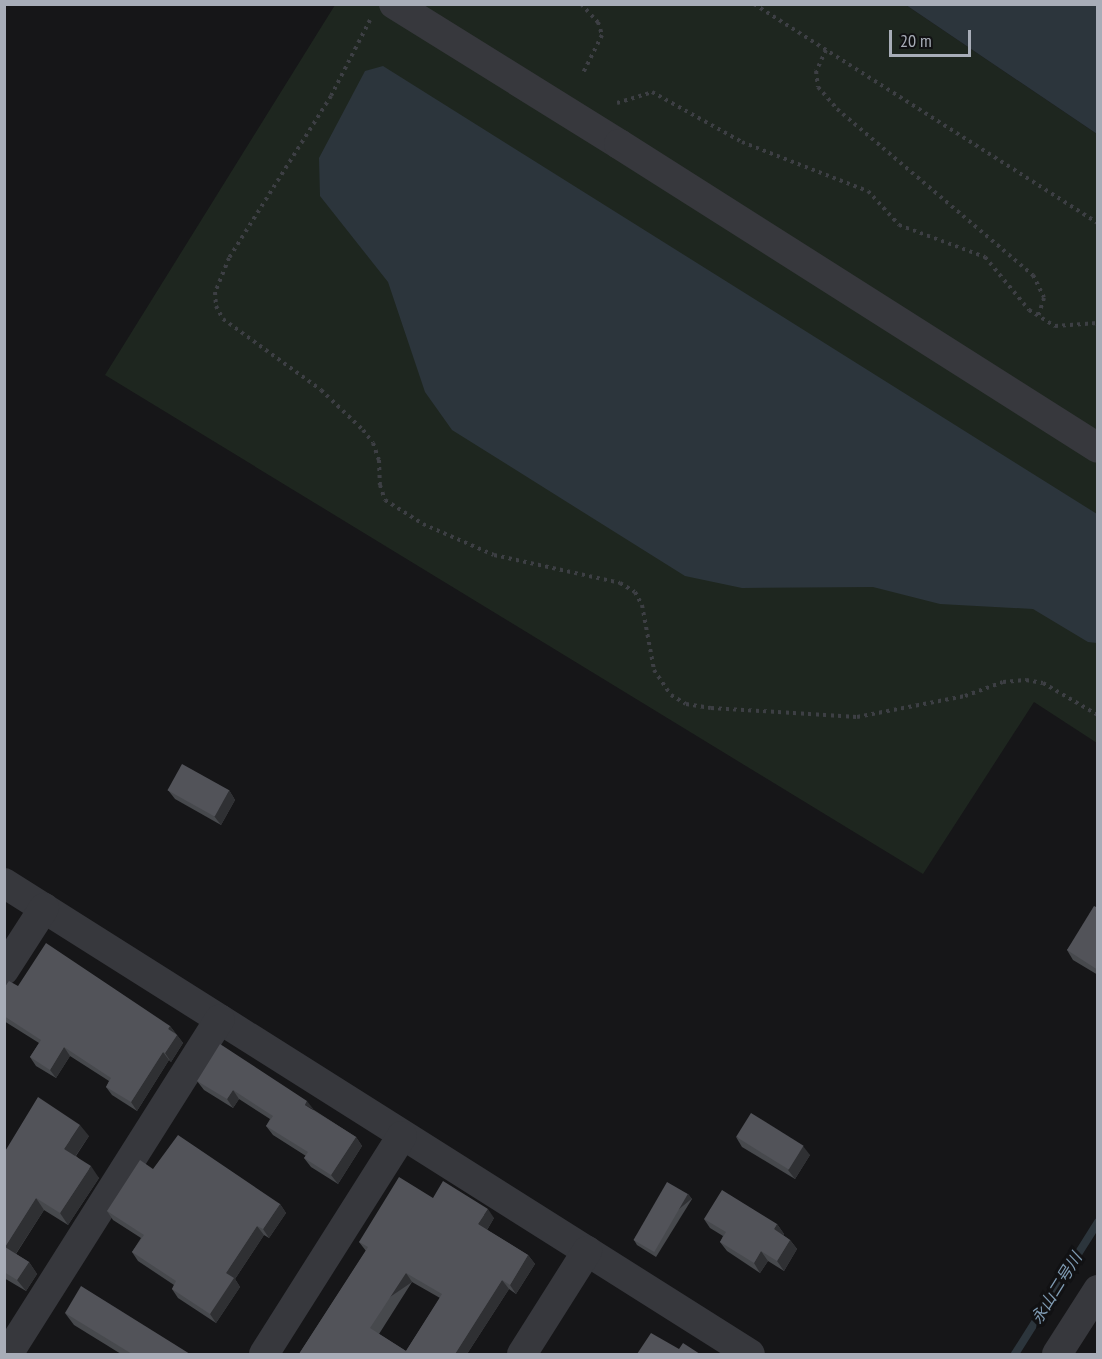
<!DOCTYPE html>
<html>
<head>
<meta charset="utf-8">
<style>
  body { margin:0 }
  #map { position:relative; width:1102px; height:1359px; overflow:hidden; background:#161618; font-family:"PT Sans Narrow","Noto Sans JP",sans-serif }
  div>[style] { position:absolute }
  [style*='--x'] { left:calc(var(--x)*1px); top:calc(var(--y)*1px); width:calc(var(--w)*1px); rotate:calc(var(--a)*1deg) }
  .green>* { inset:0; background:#1e261f }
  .water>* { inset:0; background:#2c353c }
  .stream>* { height:8px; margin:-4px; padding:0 4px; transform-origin:4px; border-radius:4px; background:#2c353c }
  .path>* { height:4px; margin-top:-2px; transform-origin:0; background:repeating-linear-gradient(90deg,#3d3f44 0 3px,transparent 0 7.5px) }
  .minor>* { height:30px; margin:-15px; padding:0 15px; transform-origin:15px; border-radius:15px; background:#37383d }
  .wall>* { inset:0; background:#47494d }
  .shaded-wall>* { inset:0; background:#2f3033; transform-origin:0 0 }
  .building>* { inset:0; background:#525359; transform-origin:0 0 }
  span { translate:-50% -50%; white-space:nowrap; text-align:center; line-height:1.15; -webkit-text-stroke:6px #111113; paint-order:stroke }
  .water-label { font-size:16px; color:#7f9bb3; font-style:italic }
  .frame { position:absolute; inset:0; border:6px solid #a8adb8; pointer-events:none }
  .scale { position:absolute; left:889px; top:30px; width:82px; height:27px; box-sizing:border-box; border:3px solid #a8adb8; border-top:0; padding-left:8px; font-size:18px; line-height:21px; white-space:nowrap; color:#a8adb8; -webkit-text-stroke:4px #111113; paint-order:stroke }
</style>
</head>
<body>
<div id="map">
  <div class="green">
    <div style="clip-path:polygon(335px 5px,906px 5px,1097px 134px,1097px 743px,1034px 702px,923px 874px,105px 375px)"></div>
  </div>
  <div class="water">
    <div style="clip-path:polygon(906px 5px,1097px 5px,1097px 134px)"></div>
    <div style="clip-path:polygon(383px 66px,1097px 514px,1097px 643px,1088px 642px,1033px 609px,940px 604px,873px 587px,742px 588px,685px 576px,452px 430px,425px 392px,388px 282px,320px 196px,319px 158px,365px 71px)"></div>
  </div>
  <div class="stream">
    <div style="--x:1015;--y:1354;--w:156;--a:-57.8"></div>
  </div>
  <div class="path">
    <div style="--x:581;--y:4;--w:25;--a:47"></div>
    <div style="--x:598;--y:22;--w:14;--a:73"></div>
    <div style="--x:602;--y:35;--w:42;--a:116.6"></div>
    <div style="--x:754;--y:4;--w:408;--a:32.5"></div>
    <div style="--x:370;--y:20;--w:85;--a:117.2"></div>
    <div style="--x:331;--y:96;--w:191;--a:122.2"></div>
    <div style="--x:229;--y:258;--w:37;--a:112"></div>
    <div style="--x:215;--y:292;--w:14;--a:86"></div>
    <div style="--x:216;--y:306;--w:15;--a:62"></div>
    <div style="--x:223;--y:319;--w:121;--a:35.9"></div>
    <div style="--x:321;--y:390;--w:58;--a:43.6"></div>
    <div style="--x:363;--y:430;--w:16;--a:52"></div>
    <div style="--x:373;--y:443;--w:18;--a:71"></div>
    <div style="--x:379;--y:460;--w:25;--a:88"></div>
    <div style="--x:380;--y:485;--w:16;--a:72"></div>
    <div style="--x:385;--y:500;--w:45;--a:32.3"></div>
    <div style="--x:423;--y:524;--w:77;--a:23.6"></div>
    <div style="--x:494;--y:555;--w:129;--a:12.5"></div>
    <div style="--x:620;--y:583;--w:17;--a:31"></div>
    <div style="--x:635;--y:592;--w:15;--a:62"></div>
    <div style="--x:642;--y:605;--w:66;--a:79.5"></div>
    <div style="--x:654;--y:670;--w:30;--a:56"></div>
    <div style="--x:671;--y:695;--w:17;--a:31"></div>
    <div style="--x:686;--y:704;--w:25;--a:9"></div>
    <div style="--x:711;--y:708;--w:146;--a:3.5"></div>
    <div style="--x:857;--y:717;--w:110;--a:-11"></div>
    <div style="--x:965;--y:696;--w:40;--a:-20.2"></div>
    <div style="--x:1003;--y:682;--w:23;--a:-5"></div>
    <div style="--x:1026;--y:680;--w:17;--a:10"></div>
    <div style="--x:1043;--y:683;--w:64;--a:30.2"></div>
    <div style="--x:826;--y:50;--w:23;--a:115"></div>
    <div style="--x:816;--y:71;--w:16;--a:83"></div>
    <div style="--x:818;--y:87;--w:29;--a:49"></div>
    <div style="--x:837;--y:109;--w:257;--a:40.3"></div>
    <div style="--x:1033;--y:275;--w:25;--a:64"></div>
    <div style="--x:1044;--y:298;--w:19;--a:108"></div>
    <div style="--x:617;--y:103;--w:37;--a:-17"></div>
    <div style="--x:652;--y:92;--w:103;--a:29.1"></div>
    <div style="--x:742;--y:142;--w:135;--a:21.3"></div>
    <div style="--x:868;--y:191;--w:46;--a:47.6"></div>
    <div style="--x:899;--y:225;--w:92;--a:20.4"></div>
    <div style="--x:985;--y:257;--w:69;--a:50.3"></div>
    <div style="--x:1029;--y:310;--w:31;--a:32"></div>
    <div style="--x:1055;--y:326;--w:43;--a:-4"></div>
  </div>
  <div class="minor">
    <div style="--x:394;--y:4;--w:265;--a:31.9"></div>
    <div style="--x:619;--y:144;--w:567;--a:32.4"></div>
    <div style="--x:4;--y:883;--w:882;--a:32.27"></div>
    <div style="--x:4;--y:970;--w:74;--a:-57.2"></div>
    <div style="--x:8;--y:1354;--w:396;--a:-57.7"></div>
    <div style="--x:264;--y:1354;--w:258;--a:-57.7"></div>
    <div style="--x:522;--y:1354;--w:122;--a:-57.7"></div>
    <div style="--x:1057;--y:1354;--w:76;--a:-57.4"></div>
  </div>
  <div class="wall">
    <div style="clip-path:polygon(168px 790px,229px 790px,235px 800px,221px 825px,175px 799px)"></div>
    <div style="clip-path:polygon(1098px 908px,1098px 975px,1073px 960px,1067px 950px)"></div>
    <div style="clip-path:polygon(18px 986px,170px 1026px,183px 1043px,171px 1062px,169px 1060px,137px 1111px,112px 1095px,106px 1087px,109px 1081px,70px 1056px,56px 1078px,36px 1066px,30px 1057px,39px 1043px,4px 1021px,4px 988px)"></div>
    <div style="clip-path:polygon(197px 1081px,314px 1110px,356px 1137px,362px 1146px,338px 1184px,311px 1167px,304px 1158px,306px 1156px,273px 1135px,266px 1126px,270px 1119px,239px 1099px,233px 1108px,204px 1090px)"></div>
    <div style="clip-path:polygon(89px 1136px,76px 1156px,99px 1178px,68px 1225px,44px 1210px,16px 1254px,29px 1262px,37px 1274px,26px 1291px,4px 1278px,4px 1153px)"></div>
    <div style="clip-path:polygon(736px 1137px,810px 1155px,795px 1179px,742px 1147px)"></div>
    <div style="clip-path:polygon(153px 1169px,280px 1204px,286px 1213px,269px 1238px,264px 1235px,235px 1279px,240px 1287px,216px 1323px,178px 1298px,172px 1289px,174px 1285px,138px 1261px,132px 1252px,141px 1238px,113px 1220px,107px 1211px)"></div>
    <div style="clip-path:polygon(688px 1194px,692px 1199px,656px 1257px,637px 1245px,634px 1240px)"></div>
    <div style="clip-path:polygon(evenodd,433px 1198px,494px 1218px,487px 1230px,528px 1255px,535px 1264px,516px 1294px,509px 1289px,467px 1354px,299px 1354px,366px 1251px,359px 1242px,433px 1198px,412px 1282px,440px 1298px,406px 1351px,379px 1334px,412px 1282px)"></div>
    <div style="clip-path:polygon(704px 1219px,777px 1224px,784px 1234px,783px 1235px,790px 1240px,797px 1249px,784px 1271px,768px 1261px,760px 1273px,727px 1251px,720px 1242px,723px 1236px,710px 1228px)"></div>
    <div style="clip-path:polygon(65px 1313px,190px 1354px,121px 1354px,74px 1325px)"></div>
  </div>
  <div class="shaded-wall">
    <div style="clip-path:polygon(229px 790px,235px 800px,221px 825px,214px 816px)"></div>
    <div style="clip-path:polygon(170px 1026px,176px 1034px,168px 1029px)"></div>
    <div style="clip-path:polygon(177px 1035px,183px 1043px,171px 1062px,165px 1053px)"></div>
    <div style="clip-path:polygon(64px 1047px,70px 1056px,56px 1078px,50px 1070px)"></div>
    <div style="clip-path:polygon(163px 1052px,169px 1060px,137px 1111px,131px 1102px)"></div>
    <div style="clip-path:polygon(233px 1090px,239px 1099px,233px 1108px,227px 1099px)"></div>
    <div style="clip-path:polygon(307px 1101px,314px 1110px,305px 1105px)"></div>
    <div style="clip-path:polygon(80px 1125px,89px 1136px,72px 1161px,64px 1149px)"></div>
    <div style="clip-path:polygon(356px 1137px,362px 1146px,338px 1184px,331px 1175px)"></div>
    <div style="clip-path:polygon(803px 1146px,810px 1155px,795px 1179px,788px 1170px)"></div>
    <div style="clip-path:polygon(91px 1166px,99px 1178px,68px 1225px,60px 1213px)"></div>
    <div style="left:688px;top:1194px;width:6px;height:68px;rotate:51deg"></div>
    <div style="clip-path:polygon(36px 1198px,44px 1210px,13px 1258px,5px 1247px)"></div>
    <div style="clip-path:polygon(280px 1204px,286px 1213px,269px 1238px,263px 1229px)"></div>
    <div style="clip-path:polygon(488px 1209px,494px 1218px,485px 1233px,478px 1224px)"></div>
    <div style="clip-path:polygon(777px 1224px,784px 1234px,781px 1239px,774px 1229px)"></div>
    <div style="clip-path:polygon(257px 1226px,264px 1235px,235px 1279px,240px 1287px,216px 1323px,210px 1314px,226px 1273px)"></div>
    <div style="clip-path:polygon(790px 1240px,797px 1249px,784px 1271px,777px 1261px)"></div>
    <div style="clip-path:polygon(761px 1251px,768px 1261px,760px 1273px,754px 1263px)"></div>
    <div style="clip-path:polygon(528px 1255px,535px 1264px,516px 1294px,510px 1285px)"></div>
    <div style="clip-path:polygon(29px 1262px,37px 1274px,26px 1291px,17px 1280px)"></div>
    <div style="left:406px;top:1273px;width:11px;height:66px;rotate:56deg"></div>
    <div style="clip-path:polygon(502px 1280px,509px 1289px,467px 1354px,455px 1354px)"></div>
  </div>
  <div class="building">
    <div style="left:182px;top:764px;width:54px;height:30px;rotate:29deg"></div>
    <div style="clip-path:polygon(1094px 906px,1098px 908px,1098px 970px,1067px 950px)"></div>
    <div style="clip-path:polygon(46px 943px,170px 1026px,168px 1029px,177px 1035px,165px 1053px,163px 1052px,131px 1102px,106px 1087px,111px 1078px,64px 1047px,50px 1070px,30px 1057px,41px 1040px,4px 1016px,4px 988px,9px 981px,18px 986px)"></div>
    <div style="clip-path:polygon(220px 1044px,307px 1101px,305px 1105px,356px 1137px,331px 1175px,304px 1158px,308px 1152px,266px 1126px,273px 1116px,233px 1090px,227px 1099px,197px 1081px)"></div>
    <div style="clip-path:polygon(38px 1097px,80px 1125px,64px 1149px,91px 1166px,60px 1213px,36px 1198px,5px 1247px,29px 1262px,17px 1280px,4px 1272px,4px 1153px)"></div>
    <div style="left:751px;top:1113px;width:62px;height:28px;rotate:32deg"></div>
    <div style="clip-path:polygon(178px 1135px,280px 1204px,263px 1229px,257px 1226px,226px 1273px,234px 1278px,210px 1314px,172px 1289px,176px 1281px,132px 1252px,144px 1235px,107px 1211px,140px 1160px,153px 1169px)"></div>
    <div style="clip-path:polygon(evenodd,399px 1177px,433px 1198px,443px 1181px,488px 1209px,478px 1224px,528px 1255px,510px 1285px,502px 1280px,455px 1354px,299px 1354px,368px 1247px,359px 1242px,399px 1177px,406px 1273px,442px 1294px,406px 1351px,370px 1328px,406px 1273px)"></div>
    <div style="left:667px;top:1182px;width:24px;height:67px;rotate:30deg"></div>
    <div style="clip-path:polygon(722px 1190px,777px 1224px,774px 1229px,790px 1240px,777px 1261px,761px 1251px,754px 1263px,720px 1242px,726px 1232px,704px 1219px)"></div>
    <div style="clip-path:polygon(81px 1286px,190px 1354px,132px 1354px,65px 1313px)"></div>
    <div style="clip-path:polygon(651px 1333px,679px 1349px,683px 1343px,700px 1354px,637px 1354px)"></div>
  </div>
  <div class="water-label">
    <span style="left:1056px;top:1288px;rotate:-58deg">永山二号川</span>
  </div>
  <div class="frame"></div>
  <div class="scale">20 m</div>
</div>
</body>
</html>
